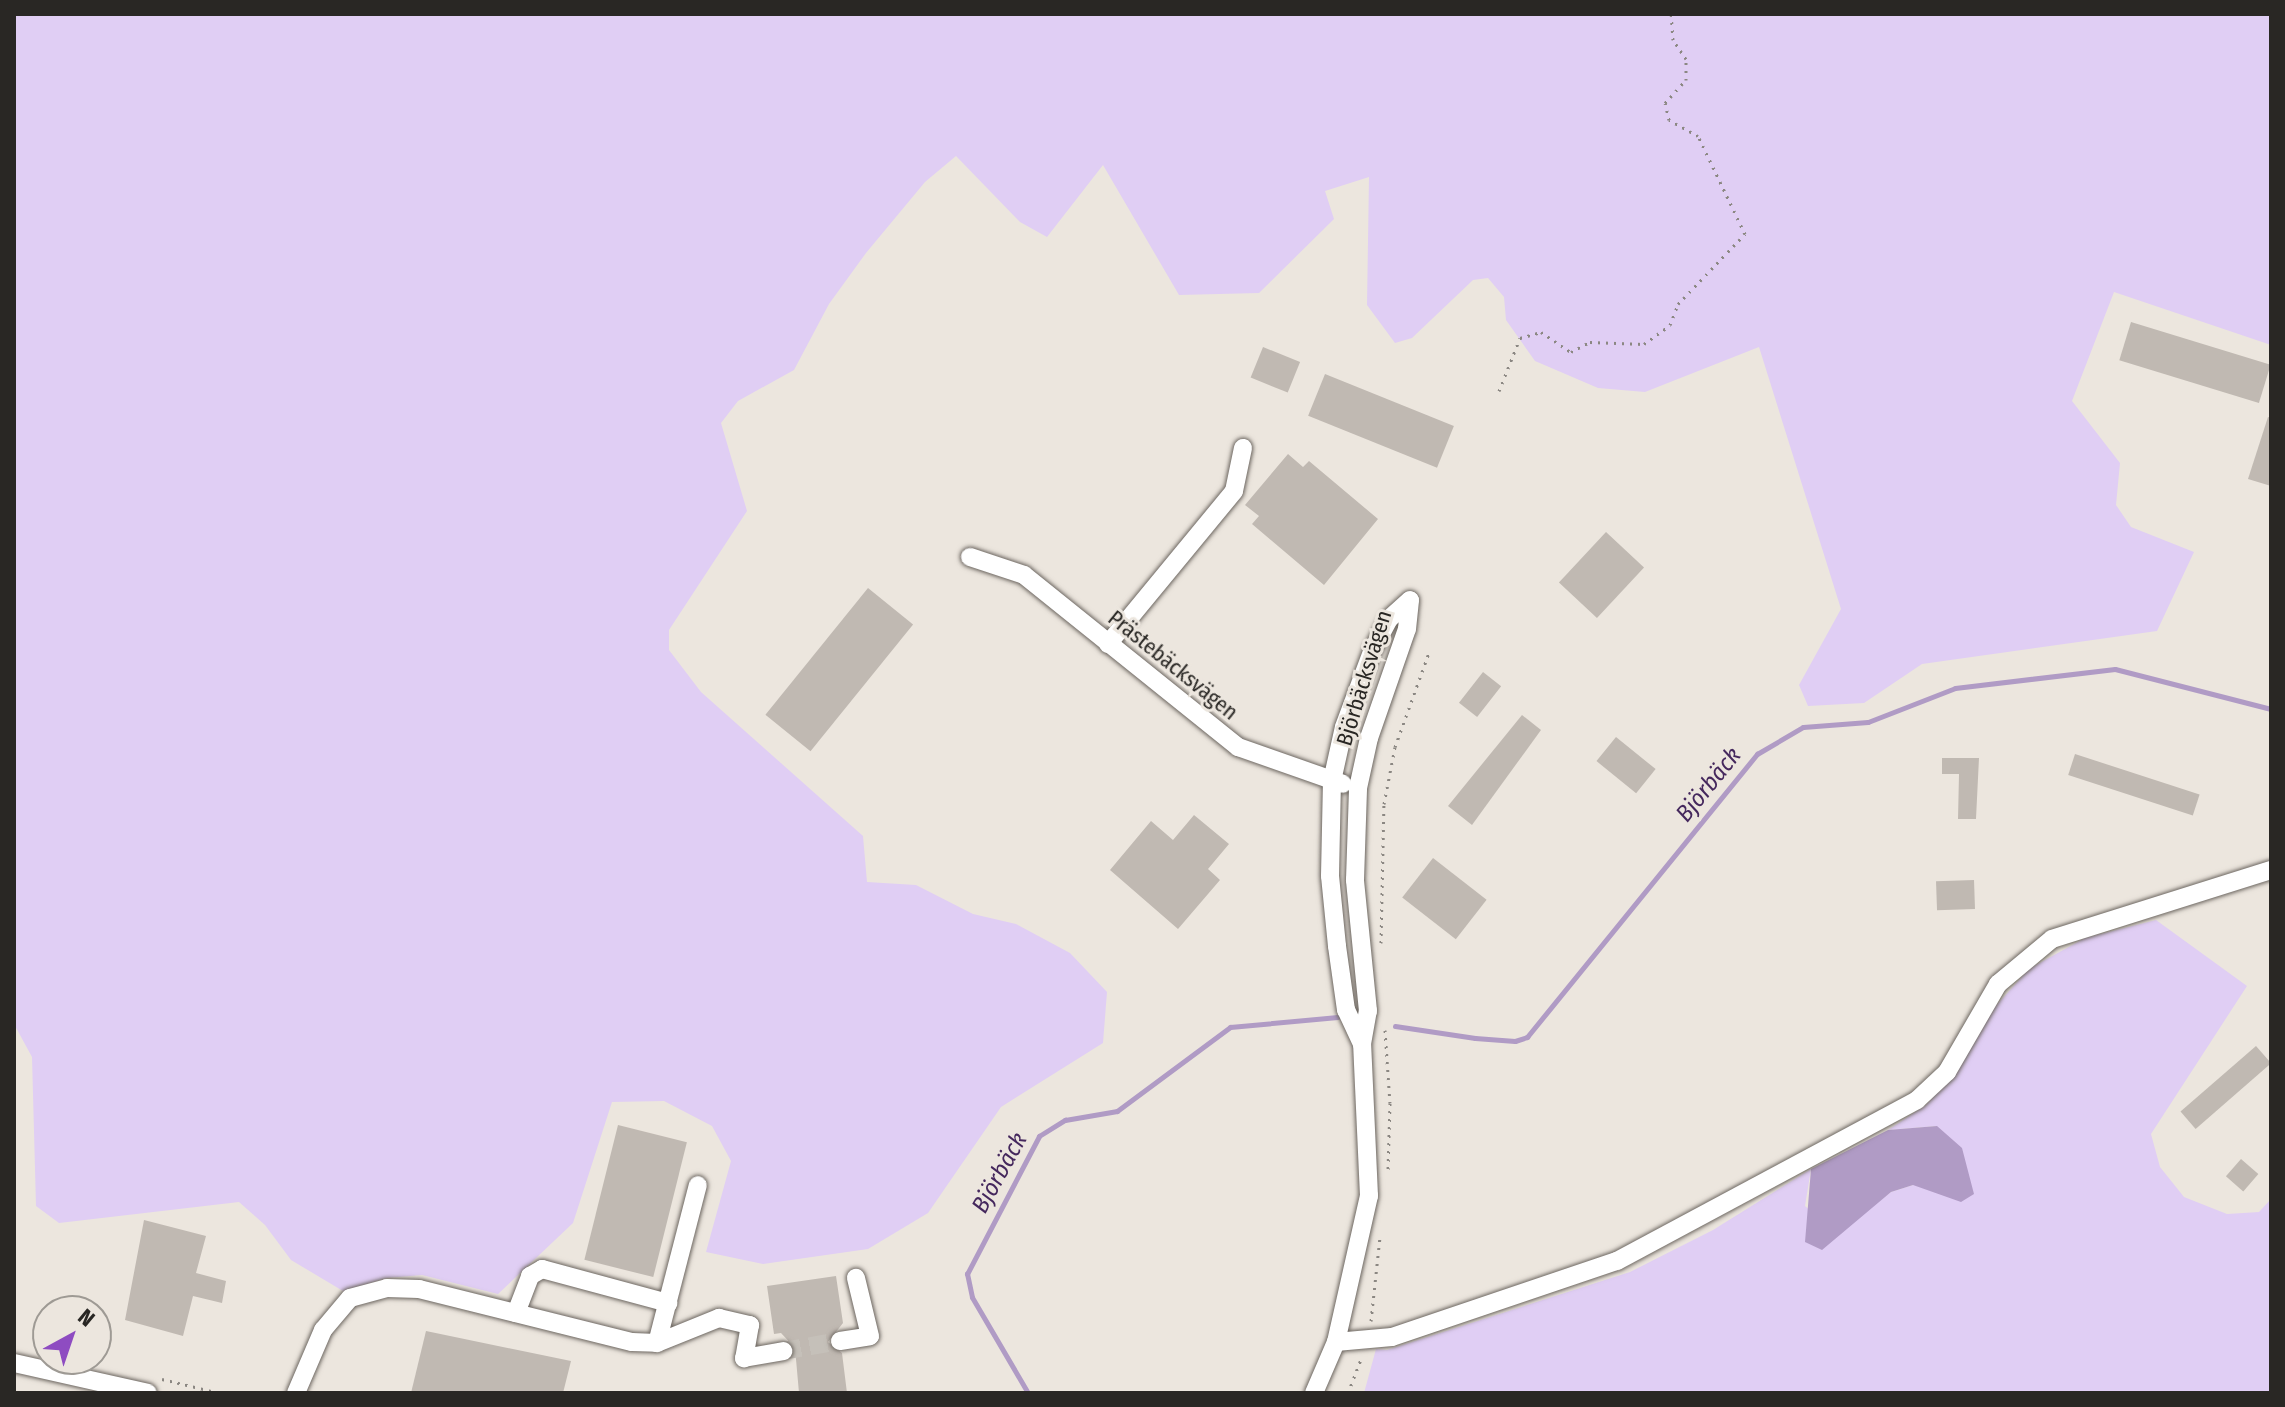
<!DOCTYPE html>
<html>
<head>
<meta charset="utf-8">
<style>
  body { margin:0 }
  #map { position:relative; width:2285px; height:1407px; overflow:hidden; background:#ece6de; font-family:"Fira Sans Condensed",sans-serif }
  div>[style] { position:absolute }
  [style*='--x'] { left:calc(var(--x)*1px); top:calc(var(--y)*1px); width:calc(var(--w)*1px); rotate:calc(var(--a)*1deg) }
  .green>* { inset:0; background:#e0cef4 }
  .water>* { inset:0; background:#b09bc5 }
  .stream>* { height:5px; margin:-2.5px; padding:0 2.5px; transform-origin:2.5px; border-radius:2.5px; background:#b09bc5 }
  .building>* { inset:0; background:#c0b9b2; transform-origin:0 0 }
  .minor-tunnel>* { height:18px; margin-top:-9px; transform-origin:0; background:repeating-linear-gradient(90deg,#c5c0b9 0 18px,transparent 0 27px) }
  .path>* { height:3px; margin-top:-1.5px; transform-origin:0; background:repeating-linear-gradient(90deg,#8b8782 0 2px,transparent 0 8px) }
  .roads { filter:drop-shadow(0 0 2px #6c6660) drop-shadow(0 0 2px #6c6660) }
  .minor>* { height:18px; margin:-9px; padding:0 9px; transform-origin:9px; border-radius:9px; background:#fff }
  span { translate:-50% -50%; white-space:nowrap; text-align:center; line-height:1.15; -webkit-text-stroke:6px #ece6de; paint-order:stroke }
  .street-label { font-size:22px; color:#292724 }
  .water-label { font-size:24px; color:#45285d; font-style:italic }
  .frame { position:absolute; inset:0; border:16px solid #292724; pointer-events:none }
  .north { position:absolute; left:32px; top:1295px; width:80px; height:80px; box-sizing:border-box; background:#ece6de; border:2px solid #9e9a94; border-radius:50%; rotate:40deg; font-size:22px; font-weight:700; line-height:32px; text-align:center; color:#292724 }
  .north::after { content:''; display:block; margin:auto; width:28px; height:36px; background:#8e4cc1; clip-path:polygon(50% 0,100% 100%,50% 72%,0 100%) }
</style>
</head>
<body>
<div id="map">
  <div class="green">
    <div style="clip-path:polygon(14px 14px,2271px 14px,2271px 345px,2114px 292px,2072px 401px,2120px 463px,2116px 505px,2131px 527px,2194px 552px,2157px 631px,1922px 664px,1864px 703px,1808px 706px,1799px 685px,1841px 609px,1759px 347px,1645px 392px,1598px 388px,1535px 361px,1506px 320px,1504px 297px,1488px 278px,1473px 280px,1412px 338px,1395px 343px,1367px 305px,1369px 177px,1325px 191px,1334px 219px,1259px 293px,1179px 295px,1103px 165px,1047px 237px,1020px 222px,956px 156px,925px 182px,866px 253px,829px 304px,794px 370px,738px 401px,721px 423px,747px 511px,669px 630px,669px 650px,701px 692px,863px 836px,867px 882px,916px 885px,973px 914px,1016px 924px,1070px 953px,1107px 992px,1103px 1043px,1001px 1107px,928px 1213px,868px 1249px,763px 1264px,706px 1252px,731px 1161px,712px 1126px,664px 1101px,612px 1102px,573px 1223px,498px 1294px,422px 1275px,387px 1278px,343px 1291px,291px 1260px,265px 1225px,239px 1202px,59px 1223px,36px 1206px,32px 1057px,14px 1024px)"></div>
    <div style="clip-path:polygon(2156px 920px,2247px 986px,2151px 1134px,2160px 1167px,2184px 1197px,2227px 1214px,2259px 1212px,2271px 1199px,2271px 1393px,1364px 1393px,1376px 1349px,1387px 1350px,1630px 1272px,1713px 1230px,1811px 1169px,1805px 1206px,1838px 1234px,1891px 1192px,1913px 1185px,1937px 1126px,1888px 1130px,1926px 1105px,1952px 1077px,1993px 1009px,2029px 969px,2085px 938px)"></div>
  </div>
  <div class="water">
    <div style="clip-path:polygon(1937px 1126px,1962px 1148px,1974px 1194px,1961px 1202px,1913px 1185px,1891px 1192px,1822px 1250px,1805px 1242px,1811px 1169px,1888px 1130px)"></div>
  </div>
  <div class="stream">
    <div style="--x:1395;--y:1026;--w:81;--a:8.5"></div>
    <div style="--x:1475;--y:1038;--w:40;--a:4.3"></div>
    <div style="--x:1515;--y:1041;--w:13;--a:-18"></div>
    <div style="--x:1527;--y:1037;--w:365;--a:-50.9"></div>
    <div style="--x:1757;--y:754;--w:53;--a:-30.4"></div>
    <div style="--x:1803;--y:727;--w:65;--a:-4.4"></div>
    <div style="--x:1868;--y:722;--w:93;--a:-21.3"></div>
    <div style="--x:1955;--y:688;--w:161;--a:-6.8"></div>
    <div style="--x:2115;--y:669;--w:161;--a:14.4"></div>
    <div style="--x:1028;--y:1393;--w:111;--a:-120.3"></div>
    <div style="--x:972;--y:1297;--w:24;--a:-102"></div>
    <div style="--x:967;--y:1274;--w:156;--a:-62.4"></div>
    <div style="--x:1039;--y:1136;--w:31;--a:-32"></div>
    <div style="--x:1065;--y:1120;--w:53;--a:-9.8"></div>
    <div style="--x:1117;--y:1111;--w:141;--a:-36.6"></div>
    <div style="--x:1230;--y:1027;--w:108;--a:-5.3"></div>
  </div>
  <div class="building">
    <div style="left:2131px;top:322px;width:146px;height:40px;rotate:17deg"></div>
    <div style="left:1263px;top:347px;width:40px;height:33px;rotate:22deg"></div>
    <div style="left:1325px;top:374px;width:139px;height:45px;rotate:22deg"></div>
    <div style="clip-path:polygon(2268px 417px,2271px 418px,2271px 486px,2248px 479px)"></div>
    <div style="clip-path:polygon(1288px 454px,1303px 467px,1309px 461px,1378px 519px,1324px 585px,1252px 524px,1259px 516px,1245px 505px)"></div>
    <div style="left:1606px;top:532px;width:52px;height:69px;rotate:43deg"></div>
    <div style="left:868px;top:588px;width:58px;height:163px;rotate:39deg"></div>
    <div style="left:1483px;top:672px;width:23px;height:39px;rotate:38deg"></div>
    <div style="clip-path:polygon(1522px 715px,1541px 730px,1472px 825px,1448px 806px)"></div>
    <div style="left:1616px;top:737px;width:51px;height:31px;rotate:39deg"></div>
    <div style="left:2075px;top:754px;width:131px;height:22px;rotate:18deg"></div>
    <div style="clip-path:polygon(1942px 758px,1979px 758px,1976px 819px,1958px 819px,1959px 774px,1942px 774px)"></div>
    <div style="clip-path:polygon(1194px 815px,1229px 844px,1208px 869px,1220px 880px,1178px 929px,1110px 870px,1151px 821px,1173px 840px)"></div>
    <div style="left:1433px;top:858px;width:68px;height:50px;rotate:38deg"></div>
    <div style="left:1974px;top:880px;width:29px;height:38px;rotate:88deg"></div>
    <div style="left:2256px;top:1046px;width:23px;height:100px;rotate:49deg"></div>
    <div style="left:618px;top:1125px;width:71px;height:139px;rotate:14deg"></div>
    <div style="left:2241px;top:1159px;width:23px;height:23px;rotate:41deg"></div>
    <div style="clip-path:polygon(144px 1220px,206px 1236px,196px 1273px,226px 1281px,222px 1303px,193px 1296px,183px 1336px,125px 1320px)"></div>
    <div style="clip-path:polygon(836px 1276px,843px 1323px,828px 1342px,842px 1353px,847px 1393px,799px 1393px,795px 1348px,781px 1333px,774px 1334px,767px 1286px)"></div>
    <div style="clip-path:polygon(426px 1331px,571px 1361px,563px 1393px,411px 1393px)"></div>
  </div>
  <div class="minor-tunnel">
    <div style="--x:783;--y:1351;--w:58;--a:-10"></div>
  </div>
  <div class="path">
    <div style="--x:1499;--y:391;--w:57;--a:-68.4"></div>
    <div style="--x:1520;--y:338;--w:22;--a:-16"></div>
    <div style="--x:1541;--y:332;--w:36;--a:34"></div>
    <div style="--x:1571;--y:352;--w:21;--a:-28"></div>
    <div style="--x:1590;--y:342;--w:54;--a:2.1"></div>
    <div style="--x:1644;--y:344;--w:32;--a:-36"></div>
    <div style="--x:1670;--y:325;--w:22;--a:-69"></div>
    <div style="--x:1678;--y:304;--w:97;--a:-46.3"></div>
    <div style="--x:1745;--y:234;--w:109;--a:-115.6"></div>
    <div style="--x:1698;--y:136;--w:33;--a:-151"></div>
    <div style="--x:1669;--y:120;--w:17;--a:-103"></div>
    <div style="--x:1665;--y:103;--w:31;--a:-48"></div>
    <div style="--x:1686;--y:80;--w:21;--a:-90"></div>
    <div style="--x:1686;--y:59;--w:23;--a:-124"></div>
    <div style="--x:1673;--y:40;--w:26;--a:-94"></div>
    <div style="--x:1381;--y:943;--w:139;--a:-88.8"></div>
    <div style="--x:1384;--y:804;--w:58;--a:-79.1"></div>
    <div style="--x:1395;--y:747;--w:103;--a:-70.2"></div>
    <div style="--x:1385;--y:1030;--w:73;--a:86.1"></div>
    <div style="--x:1390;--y:1103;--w:67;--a:91.7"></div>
    <div style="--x:1371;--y:1321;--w:84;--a:-83.9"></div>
    <div style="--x:162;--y:1379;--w:60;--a:13.6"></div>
    <div style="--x:1348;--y:1393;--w:36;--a:-69"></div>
  </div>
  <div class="roads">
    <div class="minor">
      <div style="--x:970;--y:557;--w:57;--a:18.4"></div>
      <div style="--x:1024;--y:575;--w:275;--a:38.8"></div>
      <div style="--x:1238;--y:747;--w:111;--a:19.4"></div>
      <div style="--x:1108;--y:644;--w:198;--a:-50.5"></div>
      <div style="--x:1234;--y:491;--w:44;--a:-78.2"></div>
      <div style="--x:1362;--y:1044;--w:38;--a:-115"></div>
      <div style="--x:1346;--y:1010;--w:65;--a:-98"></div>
      <div style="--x:1337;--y:946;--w:70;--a:-95.7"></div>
      <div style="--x:1330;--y:876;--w:95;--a:-88.8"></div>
      <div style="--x:1332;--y:781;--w:55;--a:-77.5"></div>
      <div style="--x:1344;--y:727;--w:83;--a:-69.6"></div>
      <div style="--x:1373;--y:649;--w:34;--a:-62"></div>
      <div style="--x:1389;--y:619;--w:28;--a:-42"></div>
      <div style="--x:516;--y:1313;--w:40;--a:-69"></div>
      <div style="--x:530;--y:1276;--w:14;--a:-30"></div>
      <div style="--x:542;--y:1269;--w:131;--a:15.1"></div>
      <div style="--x:840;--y:1341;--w:30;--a:-9"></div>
      <div style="--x:870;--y:1336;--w:60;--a:-103.6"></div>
      <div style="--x:1336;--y:1342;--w:56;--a:-5.1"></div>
      <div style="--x:1392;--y:1337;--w:237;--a:-18.7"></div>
      <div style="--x:1617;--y:1261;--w:340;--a:-28.2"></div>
      <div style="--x:1917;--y:1100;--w:41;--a:-43"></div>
      <div style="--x:1947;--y:1072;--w:102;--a:-59.9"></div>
      <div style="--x:1998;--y:984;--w:70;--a:-39.8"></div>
      <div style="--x:2052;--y:939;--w:230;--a:-17.5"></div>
      <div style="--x:657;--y:1343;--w:163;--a:-75.5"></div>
      <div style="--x:14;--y:1363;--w:137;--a:12.6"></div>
      <div style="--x:296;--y:1393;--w:69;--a:-66.8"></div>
      <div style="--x:323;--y:1330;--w:42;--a:-49.8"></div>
      <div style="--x:350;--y:1298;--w:38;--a:-15"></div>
      <div style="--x:387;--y:1288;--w:32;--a:2"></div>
      <div style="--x:419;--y:1289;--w:219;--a:14"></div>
      <div style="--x:632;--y:1342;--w:25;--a:2"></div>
      <div style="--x:657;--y:1343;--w:67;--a:-22"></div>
      <div style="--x:719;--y:1318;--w:32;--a:13"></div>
      <div style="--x:750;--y:1325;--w:34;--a:100"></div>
      <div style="--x:744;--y:1358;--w:40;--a:-10"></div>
      <div style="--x:1314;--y:1393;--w:56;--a:-66.7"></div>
      <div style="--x:1336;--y:1342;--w:150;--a:-77.3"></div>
      <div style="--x:1369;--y:1196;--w:152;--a:-92.6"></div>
      <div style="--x:1362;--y:1044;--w:34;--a:-80"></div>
      <div style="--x:1368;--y:1011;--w:132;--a:-95.7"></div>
      <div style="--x:1355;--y:880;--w:92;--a:-88.1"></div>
      <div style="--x:1358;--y:788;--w:51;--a:-77.6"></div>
      <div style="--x:1369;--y:738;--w:115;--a:-70.8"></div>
      <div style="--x:1407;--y:629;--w:29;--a:-84"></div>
    </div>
  </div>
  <div class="street-label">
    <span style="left:1173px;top:665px;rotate:39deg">Prästebäcksvägen</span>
    <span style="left:1364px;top:678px;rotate:-73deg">Björbäcksvägen</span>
  </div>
  <div class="water-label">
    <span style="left:1709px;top:785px;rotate:-51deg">Björbäck</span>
    <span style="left:1000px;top:1173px;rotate:-61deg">Björbäck</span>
  </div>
  <div class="frame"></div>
  <div class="north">N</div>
</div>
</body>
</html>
